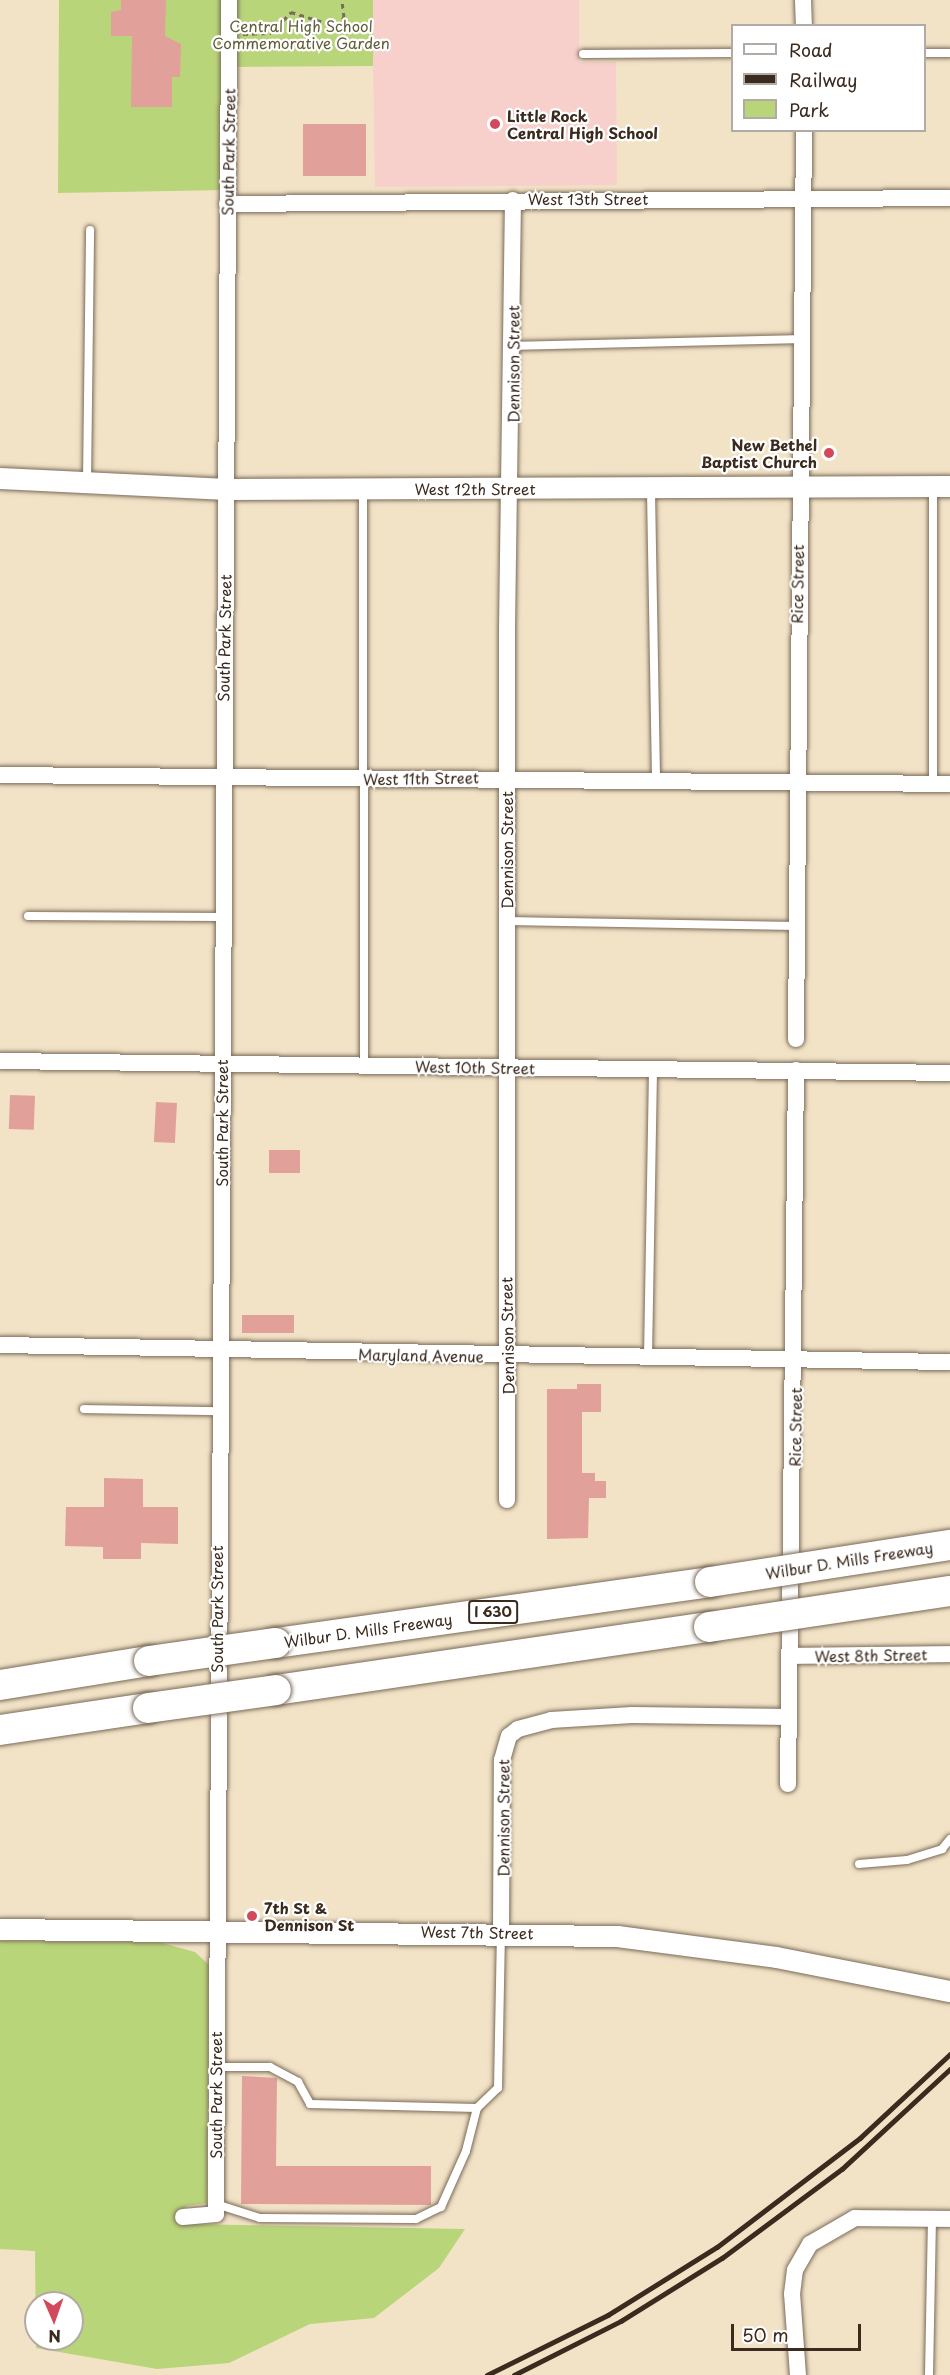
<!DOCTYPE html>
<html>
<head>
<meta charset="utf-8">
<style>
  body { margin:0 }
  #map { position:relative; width:950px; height:2375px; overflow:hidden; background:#f2e3c7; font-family:"Playpen Sans",sans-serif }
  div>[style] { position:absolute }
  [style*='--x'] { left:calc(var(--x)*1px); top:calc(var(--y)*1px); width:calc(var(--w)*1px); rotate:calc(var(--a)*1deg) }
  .built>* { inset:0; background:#f7d0cb }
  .green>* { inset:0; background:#b9d57a }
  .building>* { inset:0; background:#e2a09a; transform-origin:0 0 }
  .path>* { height:3px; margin-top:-1.5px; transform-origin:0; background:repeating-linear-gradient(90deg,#7b6b59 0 4.5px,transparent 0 9px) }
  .roads { filter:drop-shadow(0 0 2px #7b6b59) drop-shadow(0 0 2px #7b6b59) }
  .service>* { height:8px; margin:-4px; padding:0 4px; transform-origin:4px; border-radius:4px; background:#fff }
  .minor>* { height:16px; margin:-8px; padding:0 8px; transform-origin:8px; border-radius:8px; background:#fff }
  .tertiary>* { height:21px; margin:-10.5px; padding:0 10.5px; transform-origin:10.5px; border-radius:10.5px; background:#fff }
  .motorway>* { height:30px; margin:-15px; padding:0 15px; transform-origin:15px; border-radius:15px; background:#fff }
  .rail>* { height:4.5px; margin:-2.25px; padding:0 2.25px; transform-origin:2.25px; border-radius:2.25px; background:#3b2a1e }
  .bridges { filter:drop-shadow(0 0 2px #7b6b59) drop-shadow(0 0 2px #7b6b59) }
  .motorway-bridge>* { height:30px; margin:-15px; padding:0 15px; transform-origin:15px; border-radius:15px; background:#fff }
  .dots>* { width:16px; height:16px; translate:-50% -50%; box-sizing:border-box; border:3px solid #fff; border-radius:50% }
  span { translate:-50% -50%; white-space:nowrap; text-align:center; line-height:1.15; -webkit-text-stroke:4.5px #fff; paint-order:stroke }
  .shield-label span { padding:2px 4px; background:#fff; border:2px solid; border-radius:4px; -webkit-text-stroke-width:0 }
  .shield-label { font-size:14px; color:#3b2a1e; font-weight:700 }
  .park-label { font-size:15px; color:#615d3a }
  .poi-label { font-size:15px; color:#3b2a1e; font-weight:700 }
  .left { translate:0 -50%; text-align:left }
  .right { translate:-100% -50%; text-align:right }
  .street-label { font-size:15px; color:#3b2a1e }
  .legend { position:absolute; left:731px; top:24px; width:195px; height:108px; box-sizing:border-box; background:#fff; border:2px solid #b1aaa5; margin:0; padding:8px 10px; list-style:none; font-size:18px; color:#3b2a1e }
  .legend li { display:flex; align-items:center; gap:12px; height:30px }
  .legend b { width:30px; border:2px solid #b1aaa5 }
  .north { position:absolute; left:24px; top:2291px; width:60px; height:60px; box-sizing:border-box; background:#fff; border:2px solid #b1aaa5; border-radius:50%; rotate:178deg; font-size:16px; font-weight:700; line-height:24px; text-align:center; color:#3b2a1e }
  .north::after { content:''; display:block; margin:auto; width:21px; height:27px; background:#d1495b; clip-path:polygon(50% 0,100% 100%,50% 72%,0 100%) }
  .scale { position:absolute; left:731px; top:2324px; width:130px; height:27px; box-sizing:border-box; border:3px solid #3b2a1e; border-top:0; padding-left:8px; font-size:18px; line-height:21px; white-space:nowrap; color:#3b2a1e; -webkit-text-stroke:4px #fff; paint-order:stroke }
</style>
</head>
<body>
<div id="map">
  <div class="built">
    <div style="clip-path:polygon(372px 0,579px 0,579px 62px,616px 62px,617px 185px,375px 187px)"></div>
  </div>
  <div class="green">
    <div style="clip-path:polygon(59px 0,373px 0,373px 66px,229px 67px,227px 190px,58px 193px)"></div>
    <div style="clip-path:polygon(evenodd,0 1941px,158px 1942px,195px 1952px,209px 1965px,207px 2203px,186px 2206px,182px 2224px,465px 2229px,439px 2268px,374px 2318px,310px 2324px,229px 2363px,157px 2369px,36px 2348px,35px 2251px,0 2249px,0 1941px,36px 2303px,72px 2303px,72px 2339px,36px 2339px,36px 2303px)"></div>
  </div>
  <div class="building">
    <div style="clip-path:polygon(121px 0,166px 0,165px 36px,181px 44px,180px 77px,172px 77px,172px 107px,131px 107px,132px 36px,111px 36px,111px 12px,121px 10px)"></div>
    <div style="left:366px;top:124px;width:52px;height:63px;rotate:90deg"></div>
    <div style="left:10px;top:1095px;width:25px;height:34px;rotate:2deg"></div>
    <div style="left:156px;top:1102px;width:21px;height:40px;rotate:3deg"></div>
    <div style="left:269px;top:1150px;width:31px;height:23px"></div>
    <div style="left:242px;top:1315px;width:52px;height:18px"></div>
    <div style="clip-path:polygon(577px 1384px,601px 1384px,601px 1412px,582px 1412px,582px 1473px,595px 1473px,595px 1481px,606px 1481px,606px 1498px,589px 1498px,588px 1538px,547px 1539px,547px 1389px,577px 1389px)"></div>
    <div style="clip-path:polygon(104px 1478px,143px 1479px,143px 1507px,178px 1507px,178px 1544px,141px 1543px,141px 1559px,103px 1559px,103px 1547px,65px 1546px,66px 1507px,104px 1507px)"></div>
    <div style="clip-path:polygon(242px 2076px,277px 2078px,276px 2166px,431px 2166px,431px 2205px,241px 2204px)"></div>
  </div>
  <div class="path">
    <div style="--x:243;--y:34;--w:28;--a:-2"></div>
    <div style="--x:271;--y:33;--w:29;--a:-46"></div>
    <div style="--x:291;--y:12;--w:47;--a:17.3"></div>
    <div style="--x:336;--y:26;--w:12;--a:-48"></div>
    <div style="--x:344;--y:17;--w:17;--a:-97"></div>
  </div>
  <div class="roads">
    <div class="service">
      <div style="--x:924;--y:53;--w:26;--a:0"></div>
      <div style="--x:583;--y:54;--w:149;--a:-0.4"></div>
      <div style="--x:513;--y:346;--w:287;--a:-1.4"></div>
      <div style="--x:87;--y:482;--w:252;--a:-89.3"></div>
      <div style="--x:933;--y:488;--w:296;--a:90"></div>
      <div style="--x:363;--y:489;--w:577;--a:89.9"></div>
      <div style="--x:651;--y:491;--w:289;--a:89"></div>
      <div style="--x:28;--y:916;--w:194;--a:0.3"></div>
      <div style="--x:507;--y:921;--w:290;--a:1"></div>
      <div style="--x:648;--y:1357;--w:286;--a:-89"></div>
      <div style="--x:84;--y:1409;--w:134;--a:0.9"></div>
      <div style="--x:859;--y:1864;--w:48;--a:-4.8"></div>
      <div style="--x:907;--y:1860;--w:37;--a:-17"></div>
      <div style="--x:942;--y:1849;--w:13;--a:-51"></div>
      <div style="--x:214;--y:2067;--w:56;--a:0"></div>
      <div style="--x:270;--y:2067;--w:32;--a:28"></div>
      <div style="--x:298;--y:2082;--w:25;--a:61"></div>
      <div style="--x:310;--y:2104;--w:167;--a:1.4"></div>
      <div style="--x:477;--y:2108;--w:29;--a:-44"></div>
      <div style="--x:498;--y:2088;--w:152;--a:-88.9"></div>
      <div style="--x:216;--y:2204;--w:46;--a:17.7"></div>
      <div style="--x:260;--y:2218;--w:156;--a:0.4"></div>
      <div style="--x:416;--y:2219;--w:28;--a:-26"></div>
      <div style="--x:441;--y:2207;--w:61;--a:-65.9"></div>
      <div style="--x:466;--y:2151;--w:44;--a:-75.7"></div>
      <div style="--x:929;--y:2375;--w:155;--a:-88.9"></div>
    </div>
    <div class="minor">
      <div style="--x:803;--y:0;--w:26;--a:88"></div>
      <div style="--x:227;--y:204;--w:723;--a:-0.48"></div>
      <div style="--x:0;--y:775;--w:950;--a:0.54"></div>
      <div style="--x:796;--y:1039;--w:909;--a:-89.5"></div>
      <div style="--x:0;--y:1061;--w:950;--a:0.72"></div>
      <div style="--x:0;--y:1345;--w:950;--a:1.03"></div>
      <div style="--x:507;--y:1500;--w:872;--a:-90"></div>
      <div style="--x:507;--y:628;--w:428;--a:-89.2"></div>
      <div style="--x:791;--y:1656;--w:159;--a:-0.7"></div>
      <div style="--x:788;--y:1784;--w:714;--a:-89.36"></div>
      <div style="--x:501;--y:1932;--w:172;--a:-89.7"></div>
      <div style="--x:502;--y:1760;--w:25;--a:-74"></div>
      <div style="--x:509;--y:1736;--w:11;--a:-38"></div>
      <div style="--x:518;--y:1729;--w:34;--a:-15"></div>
      <div style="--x:551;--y:1720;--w:81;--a:-3.5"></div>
      <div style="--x:632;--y:1715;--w:157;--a:0.7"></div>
      <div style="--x:183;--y:2217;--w:33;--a:-5"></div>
      <div style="--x:216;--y:2214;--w:2214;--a:-89.66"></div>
      <div style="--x:798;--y:2375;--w:81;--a:-94.2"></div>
      <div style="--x:792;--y:2294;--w:24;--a:-83"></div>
      <div style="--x:795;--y:2270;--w:30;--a:-60"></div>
      <div style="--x:810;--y:2244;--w:52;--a:-30"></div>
      <div style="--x:855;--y:2218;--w:95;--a:0.6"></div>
    </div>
    <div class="tertiary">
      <div style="--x:0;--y:478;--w:227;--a:2.8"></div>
      <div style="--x:227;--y:489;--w:723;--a:-0.24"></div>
      <div style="--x:0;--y:1929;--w:617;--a:0.65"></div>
      <div style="--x:617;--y:1936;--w:160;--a:7.5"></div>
      <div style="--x:776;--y:1957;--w:177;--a:11.1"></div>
    </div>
    <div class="motorway">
      <div style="--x:276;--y:1643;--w:438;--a:-8"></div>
      <div style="--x:0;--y:1685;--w:151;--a:-9.2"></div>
      <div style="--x:276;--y:1690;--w:438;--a:-8.3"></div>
      <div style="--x:0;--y:1730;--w:150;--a:-8.5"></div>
    </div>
  </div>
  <div class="rail">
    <div style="--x:487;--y:2375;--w:135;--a:-26.4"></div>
    <div style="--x:608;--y:2315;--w:128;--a:-32"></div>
    <div style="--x:717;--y:2247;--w:180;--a:-37.3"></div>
    <div style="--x:860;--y:2138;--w:123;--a:-43"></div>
    <div style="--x:514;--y:2375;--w:120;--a:-26.8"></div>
    <div style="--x:621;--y:2321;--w:119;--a:-32"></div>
    <div style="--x:722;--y:2258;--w:149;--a:-36.6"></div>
    <div style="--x:842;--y:2169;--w:147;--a:-42.8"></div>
  </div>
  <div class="bridges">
    <div class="motorway-bridge">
      <div style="--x:710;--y:1582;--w:243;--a:-8.8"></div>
      <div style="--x:709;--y:1627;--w:244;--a:-8.5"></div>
      <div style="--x:149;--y:1661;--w:128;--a:-8.1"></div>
      <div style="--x:148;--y:1708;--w:129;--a:-8"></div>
    </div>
  </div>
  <div class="dots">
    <div style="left:495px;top:124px;background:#d1495b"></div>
    <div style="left:829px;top:453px;background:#d1495b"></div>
    <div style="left:252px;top:1916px;background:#d1495b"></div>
  </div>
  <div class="shield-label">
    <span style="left:493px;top:1612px">I 630</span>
  </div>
  <div class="park-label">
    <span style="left:301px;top:34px">Central High School<br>Commemorative Garden</span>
  </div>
  <div class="poi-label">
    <span class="left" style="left:507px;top:124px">Little Rock<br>Central High School</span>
    <span class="right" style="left:817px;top:453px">New Bethel<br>Baptist Church</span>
    <span class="left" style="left:264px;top:1916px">7th St &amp;<br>Dennison St</span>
  </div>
  <div class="street-label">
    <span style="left:228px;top:152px;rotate:-89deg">South Park Street</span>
    <span style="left:588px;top:199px">West 13th Street</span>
    <span style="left:513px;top:364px;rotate:-90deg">Dennison Street</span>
    <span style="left:475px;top:489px">West 12th Street</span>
    <span style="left:797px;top:584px;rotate:-89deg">Rice Street</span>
    <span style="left:224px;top:638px;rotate:-89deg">South Park Street</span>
    <span style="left:421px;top:778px;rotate:-1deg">West 11th Street</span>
    <span style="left:507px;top:850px;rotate:-90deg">Dennison Street</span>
    <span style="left:475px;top:1067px;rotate:1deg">West 10th Street</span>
    <span style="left:222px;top:1123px;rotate:-90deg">South Park Street</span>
    <span style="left:507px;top:1336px;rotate:-91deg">Dennison Street</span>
    <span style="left:421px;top:1355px;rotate:1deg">Maryland Avenue</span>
    <span style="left:795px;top:1427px;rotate:-89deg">Rice Street</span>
    <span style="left:849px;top:1560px;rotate:-9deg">Wilbur D. Mills Freeway</span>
    <span style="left:217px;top:1609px;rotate:-90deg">South Park Street</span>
    <span style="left:368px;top:1630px;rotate:-8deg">Wilbur D. Mills Freeway</span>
    <span style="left:871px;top:1655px;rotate:-1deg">West 8th Street</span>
    <span style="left:503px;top:1818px;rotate:-90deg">Dennison Street</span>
    <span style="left:477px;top:1932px;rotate:1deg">West 7th Street</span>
    <span style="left:216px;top:2095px;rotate:-90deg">South Park Street</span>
  </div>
  <ul class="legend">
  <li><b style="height:8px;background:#fff"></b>Road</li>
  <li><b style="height:8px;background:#3b2a1e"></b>Railway</li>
  <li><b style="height:16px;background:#b9d57a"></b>Park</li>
  </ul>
  <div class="north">N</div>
  <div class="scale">50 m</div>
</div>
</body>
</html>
